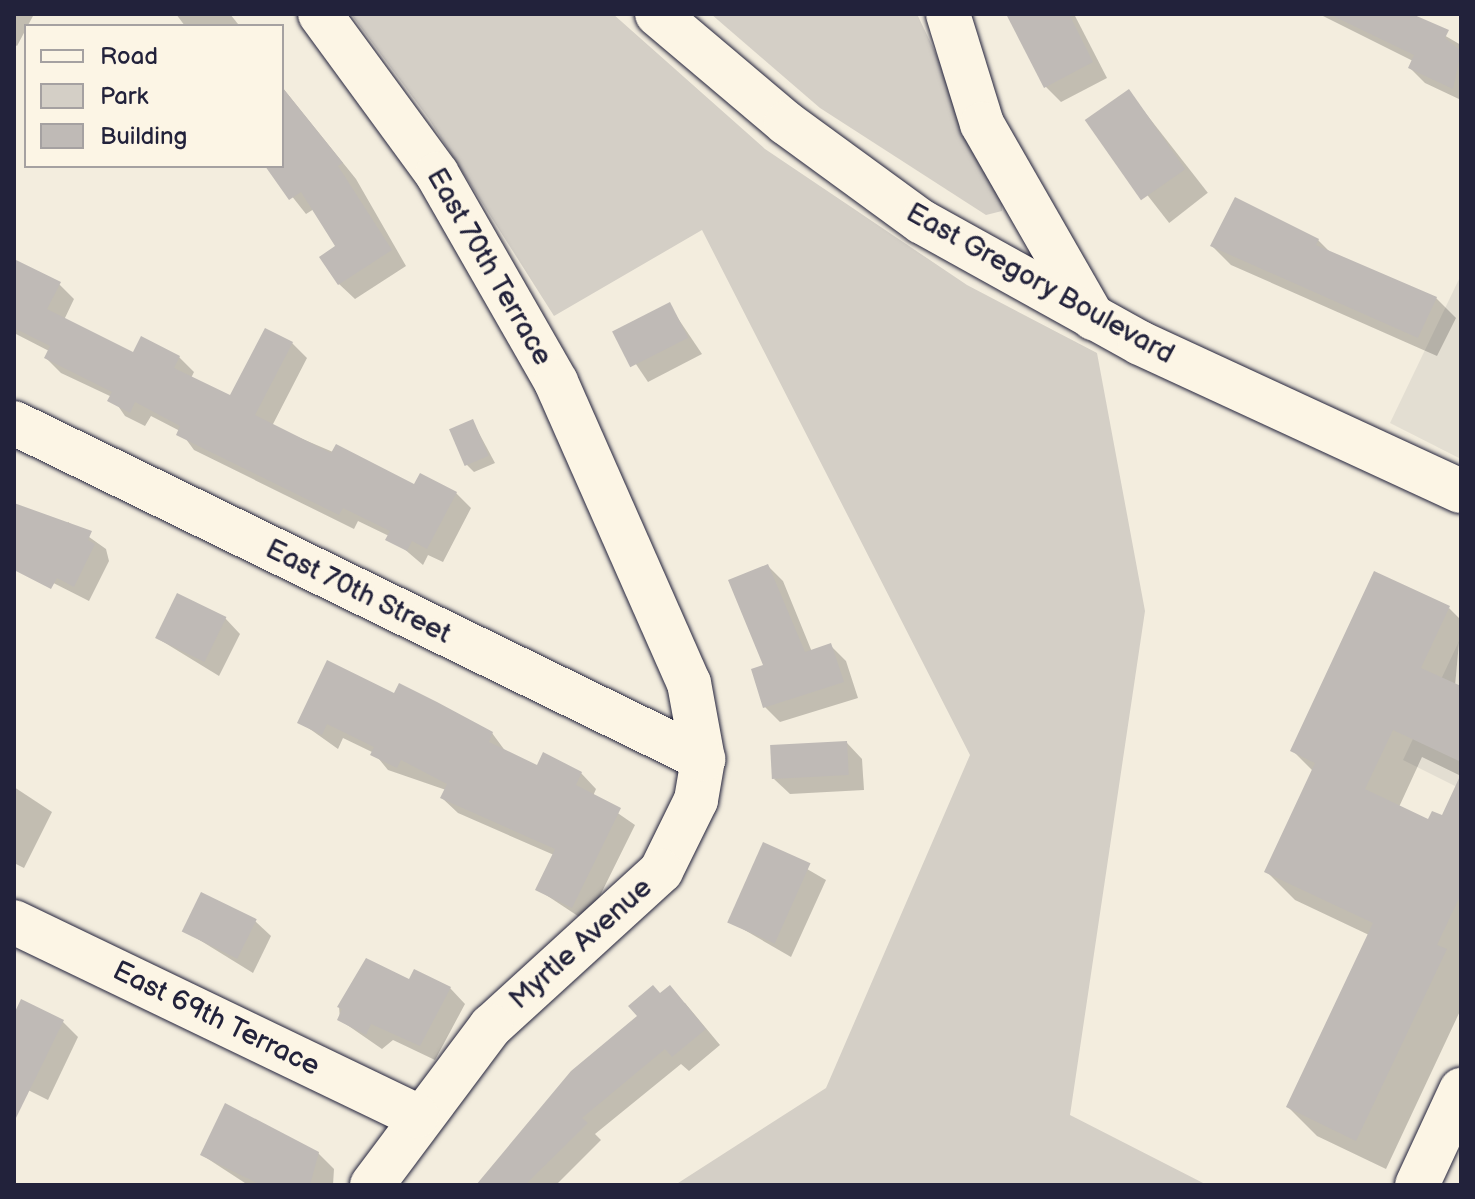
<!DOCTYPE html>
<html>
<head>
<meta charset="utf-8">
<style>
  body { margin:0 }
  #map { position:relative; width:1475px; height:1199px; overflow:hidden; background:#f3edde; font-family:"Balsamiq Sans",sans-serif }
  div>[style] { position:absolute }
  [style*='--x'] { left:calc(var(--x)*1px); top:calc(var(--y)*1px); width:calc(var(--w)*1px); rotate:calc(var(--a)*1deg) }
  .built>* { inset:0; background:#e3ded2 }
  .green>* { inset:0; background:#d4cfc6 }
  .shadow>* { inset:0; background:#0003; transform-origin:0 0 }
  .building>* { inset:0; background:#bfbab6; transform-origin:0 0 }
  .roads { filter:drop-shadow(0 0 2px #22223b) drop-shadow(0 0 2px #22223b) }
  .minor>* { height:44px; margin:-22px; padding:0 22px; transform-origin:22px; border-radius:22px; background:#fcf5e5 }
  .major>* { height:44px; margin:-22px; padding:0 22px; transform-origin:22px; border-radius:22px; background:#fcf5e5 }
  span { translate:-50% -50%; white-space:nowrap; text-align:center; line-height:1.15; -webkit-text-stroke:6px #fcf5e5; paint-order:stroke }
  .street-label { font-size:28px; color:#22223b }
  .frame { position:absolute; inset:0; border:16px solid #22223b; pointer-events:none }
  .legend { position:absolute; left:24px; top:24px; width:260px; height:144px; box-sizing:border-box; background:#fcf5e5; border:2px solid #a5a1a1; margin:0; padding:10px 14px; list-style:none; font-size:24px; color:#22223b }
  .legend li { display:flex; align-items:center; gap:16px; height:40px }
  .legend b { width:40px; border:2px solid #a5a1a1 }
</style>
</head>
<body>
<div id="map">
  <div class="built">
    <div style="clip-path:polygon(1461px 275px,1461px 459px,1390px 423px)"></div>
    <div style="clip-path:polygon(1461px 637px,1461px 789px,1403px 760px)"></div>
  </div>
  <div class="green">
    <div style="clip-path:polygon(351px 14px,613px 14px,765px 149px,967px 285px,1097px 353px,1145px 611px,1070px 1115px,1207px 1185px,675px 1185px,826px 1088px,970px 755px,702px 230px,554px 316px,429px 119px)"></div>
    <div style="clip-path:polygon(711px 14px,917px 14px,1003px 195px,1002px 211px,986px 215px,820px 108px)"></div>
  </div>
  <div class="shadow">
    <div style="clip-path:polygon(14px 14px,34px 14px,17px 46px,14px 44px)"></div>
    <div style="clip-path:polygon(176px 14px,230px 14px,238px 24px,185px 26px)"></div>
    <div style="clip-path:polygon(1013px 14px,1074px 14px,1107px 78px,1061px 102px,1046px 87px)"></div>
    <div style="clip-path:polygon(1319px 14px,1408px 14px,1461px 45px,1461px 100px,1425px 83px,1410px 68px,1413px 61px)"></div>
    <div style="clip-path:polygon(282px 87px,356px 179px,406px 266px,355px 299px,339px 284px,338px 247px,314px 209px,306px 214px,268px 166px,282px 166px)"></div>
    <div style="left:1129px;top:92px;width:128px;height:49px;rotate:52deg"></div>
    <div style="clip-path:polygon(1318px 240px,1332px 254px,1436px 298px,1456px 318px,1437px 356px,1231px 265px,1212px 246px)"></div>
    <div style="clip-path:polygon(14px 276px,59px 284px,74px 299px,64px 320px,133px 355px,179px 357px,194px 372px,191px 378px,231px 398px,292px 343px,307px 358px,272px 426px,415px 487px,456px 493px,471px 508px,443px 562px,428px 555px,423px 565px,389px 536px,358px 521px,354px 529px,194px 450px,180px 431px,151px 416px,145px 426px,125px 416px,112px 397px,61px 373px,46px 358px,49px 351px,14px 333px)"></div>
    <div style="clip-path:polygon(669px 305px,702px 354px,648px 382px,615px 333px)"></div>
    <div style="clip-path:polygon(473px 422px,495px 463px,474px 472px,467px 465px)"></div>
    <div style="clip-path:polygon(14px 504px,65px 529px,68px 522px,106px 549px,109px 561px,89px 601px,14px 563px)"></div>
    <div style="clip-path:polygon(768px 566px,783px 581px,812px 652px,831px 646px,846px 661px,858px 698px,780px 722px,765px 707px)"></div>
    <div style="clip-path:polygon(1449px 608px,1461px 620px,1455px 686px,1461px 776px,1422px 757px,1399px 807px,1429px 822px,1443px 818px,1461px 779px,1461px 1009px,1386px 1169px,1317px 1136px,1288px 1107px,1369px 935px,1295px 900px,1266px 871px,1313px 771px,1292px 750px)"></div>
    <div style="clip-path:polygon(225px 618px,240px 634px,219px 676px,157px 638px)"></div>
    <div style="clip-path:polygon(395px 696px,492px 733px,506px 752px,538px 768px,581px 773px,596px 789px,593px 796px,635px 825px,587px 922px,537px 889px,554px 855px,458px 813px,442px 798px,446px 790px,388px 770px,374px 753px,343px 738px,338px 749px,300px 722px)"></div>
    <div style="clip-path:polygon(847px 743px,862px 759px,864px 790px,790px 794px,774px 779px)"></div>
    <div style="clip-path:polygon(14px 787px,52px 812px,24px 868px,14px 863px)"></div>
    <div style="clip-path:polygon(764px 844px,826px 880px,791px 957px,729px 921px)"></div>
    <div style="clip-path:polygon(255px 921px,271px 936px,253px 973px,185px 931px)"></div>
    <div style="clip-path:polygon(410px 982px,450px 988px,465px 1004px,435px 1060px,393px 1040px,382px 1049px,340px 1020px,339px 1006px)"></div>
    <div style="clip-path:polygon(661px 996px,685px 1003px,720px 1045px,689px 1071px,681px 1064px,595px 1134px,601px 1140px,556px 1185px,478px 1185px,572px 1073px)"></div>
    <div style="clip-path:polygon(14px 1010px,63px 1022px,78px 1037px,48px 1100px,14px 1083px)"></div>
    <div style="clip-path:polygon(318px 1153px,334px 1169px,333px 1185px,248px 1185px,202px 1155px)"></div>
  </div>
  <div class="building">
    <div style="clip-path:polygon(1006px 14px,1069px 14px,1093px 62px,1044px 88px)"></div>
    <div style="clip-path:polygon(1329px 14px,1412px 14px,1449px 30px,1445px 38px,1461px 51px,1453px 89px,1408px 68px,1414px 55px)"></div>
    <div style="clip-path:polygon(282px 87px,343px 163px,338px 166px,392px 250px,338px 285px,319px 257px,335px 246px,301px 192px,289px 200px,265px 166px,282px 166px)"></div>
    <div style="left:1129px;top:89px;width:98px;height:54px;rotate:55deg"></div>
    <div style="clip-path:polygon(1235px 197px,1319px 239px,1316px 245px,1437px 297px,1418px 338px,1210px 246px)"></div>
    <div style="clip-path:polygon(14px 259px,61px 282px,47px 309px,133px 352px,141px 336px,180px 356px,174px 368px,230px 395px,265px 328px,293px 342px,255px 415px,331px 453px,336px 444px,414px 484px,420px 473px,457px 492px,427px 549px,412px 541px,407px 551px,385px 540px,390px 531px,343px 508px,339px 515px,176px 435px,180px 426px,135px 402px,130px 413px,107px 401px,112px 392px,44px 358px,50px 346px,14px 328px)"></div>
    <div style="left:670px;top:302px;width:40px;height:65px;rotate:63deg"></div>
    <div style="left:473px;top:419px;width:40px;height:26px;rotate:67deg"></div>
    <div style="clip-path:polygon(14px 503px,92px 531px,88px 540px,95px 544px,74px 587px,57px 578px,51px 589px,14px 570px)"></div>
    <div style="clip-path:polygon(768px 564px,805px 652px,831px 643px,844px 682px,763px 708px,751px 669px,763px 665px,728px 580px)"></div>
    <div style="clip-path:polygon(1374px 571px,1450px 606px,1421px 668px,1461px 686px,1461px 762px,1393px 730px,1365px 789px,1428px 819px,1432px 811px,1442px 815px,1461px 774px,1461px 894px,1437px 945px,1447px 949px,1356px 1141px,1286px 1107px,1373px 923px,1264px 872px,1315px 763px,1290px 751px)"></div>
    <div style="left:177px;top:593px;width:55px;height:50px;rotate:26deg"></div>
    <div style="clip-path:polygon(327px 660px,394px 693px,399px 683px,437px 702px,493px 732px,489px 742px,537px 765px,543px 752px,582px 772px,576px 785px,621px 808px,572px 908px,535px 890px,555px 849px,440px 798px,447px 784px,401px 760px,397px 768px,370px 755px,374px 747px,327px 724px,322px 735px,297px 723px)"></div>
    <div style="left:847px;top:741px;width:34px;height:77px;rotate:87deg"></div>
    <div style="left:763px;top:842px;width:52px;height:88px;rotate:24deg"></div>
    <div style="left:201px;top:892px;width:62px;height:44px;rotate:26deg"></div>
    <div style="clip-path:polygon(366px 958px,409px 979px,414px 969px,451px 987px,420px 1046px,371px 1024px,366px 1035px,337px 1020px,342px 1009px,337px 1007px)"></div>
    <div style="clip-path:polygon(653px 985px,660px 993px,670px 985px,706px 1029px,672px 1057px,665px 1049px,582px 1118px,588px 1123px,525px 1185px,476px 1185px,571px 1071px,637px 1016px,628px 1006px)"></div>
    <div style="clip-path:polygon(21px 999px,64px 1020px,14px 1122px,14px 1014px)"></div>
    <div style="clip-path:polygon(225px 1103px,319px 1152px,310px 1185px,261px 1185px,200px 1155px)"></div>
  </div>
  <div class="roads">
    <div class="minor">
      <div style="--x:320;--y:14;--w:198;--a:53.8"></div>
      <div style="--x:437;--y:174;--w:240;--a:60.2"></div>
      <div style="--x:556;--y:382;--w:329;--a:66.2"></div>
      <div style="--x:689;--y:683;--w:77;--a:79.6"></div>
      <div style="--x:703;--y:759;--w:42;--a:99.7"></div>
      <div style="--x:696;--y:800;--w:79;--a:116.2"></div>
      <div style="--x:661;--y:871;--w:230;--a:137.6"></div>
      <div style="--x:491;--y:1026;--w:199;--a:126.8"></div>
      <div style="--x:948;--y:14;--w:115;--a:72.8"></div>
      <div style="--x:982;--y:124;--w:224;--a:60.2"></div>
      <div style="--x:14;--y:423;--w:767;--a:26"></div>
      <div style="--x:14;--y:922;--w:447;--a:25.7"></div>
    </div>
    <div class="major">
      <div style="--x:657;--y:14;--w:169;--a:40.2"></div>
      <div style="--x:786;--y:123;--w:168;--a:36.1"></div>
      <div style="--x:922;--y:222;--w:249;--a:29"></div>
      <div style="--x:1140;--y:343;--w:353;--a:24.8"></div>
      <div style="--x:1417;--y:1185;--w:105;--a:-65.1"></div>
    </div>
  </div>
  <div class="street-label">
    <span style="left:489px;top:267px;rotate:60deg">East 70th Terrace</span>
    <span style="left:1040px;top:284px;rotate:29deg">East Gregory Boulevard</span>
    <span style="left:358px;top:592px;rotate:26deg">East 70th Street</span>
    <span style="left:581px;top:944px;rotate:-42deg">Myrtle Avenue</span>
    <span style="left:216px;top:1019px;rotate:26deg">East 69th Terrace</span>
  </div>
  <div class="frame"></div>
  <ul class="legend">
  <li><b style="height:10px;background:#fcf5e5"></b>Road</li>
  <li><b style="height:22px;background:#d4cfc6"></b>Park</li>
  <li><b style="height:22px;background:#bfbab6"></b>Building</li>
  </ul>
</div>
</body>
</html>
